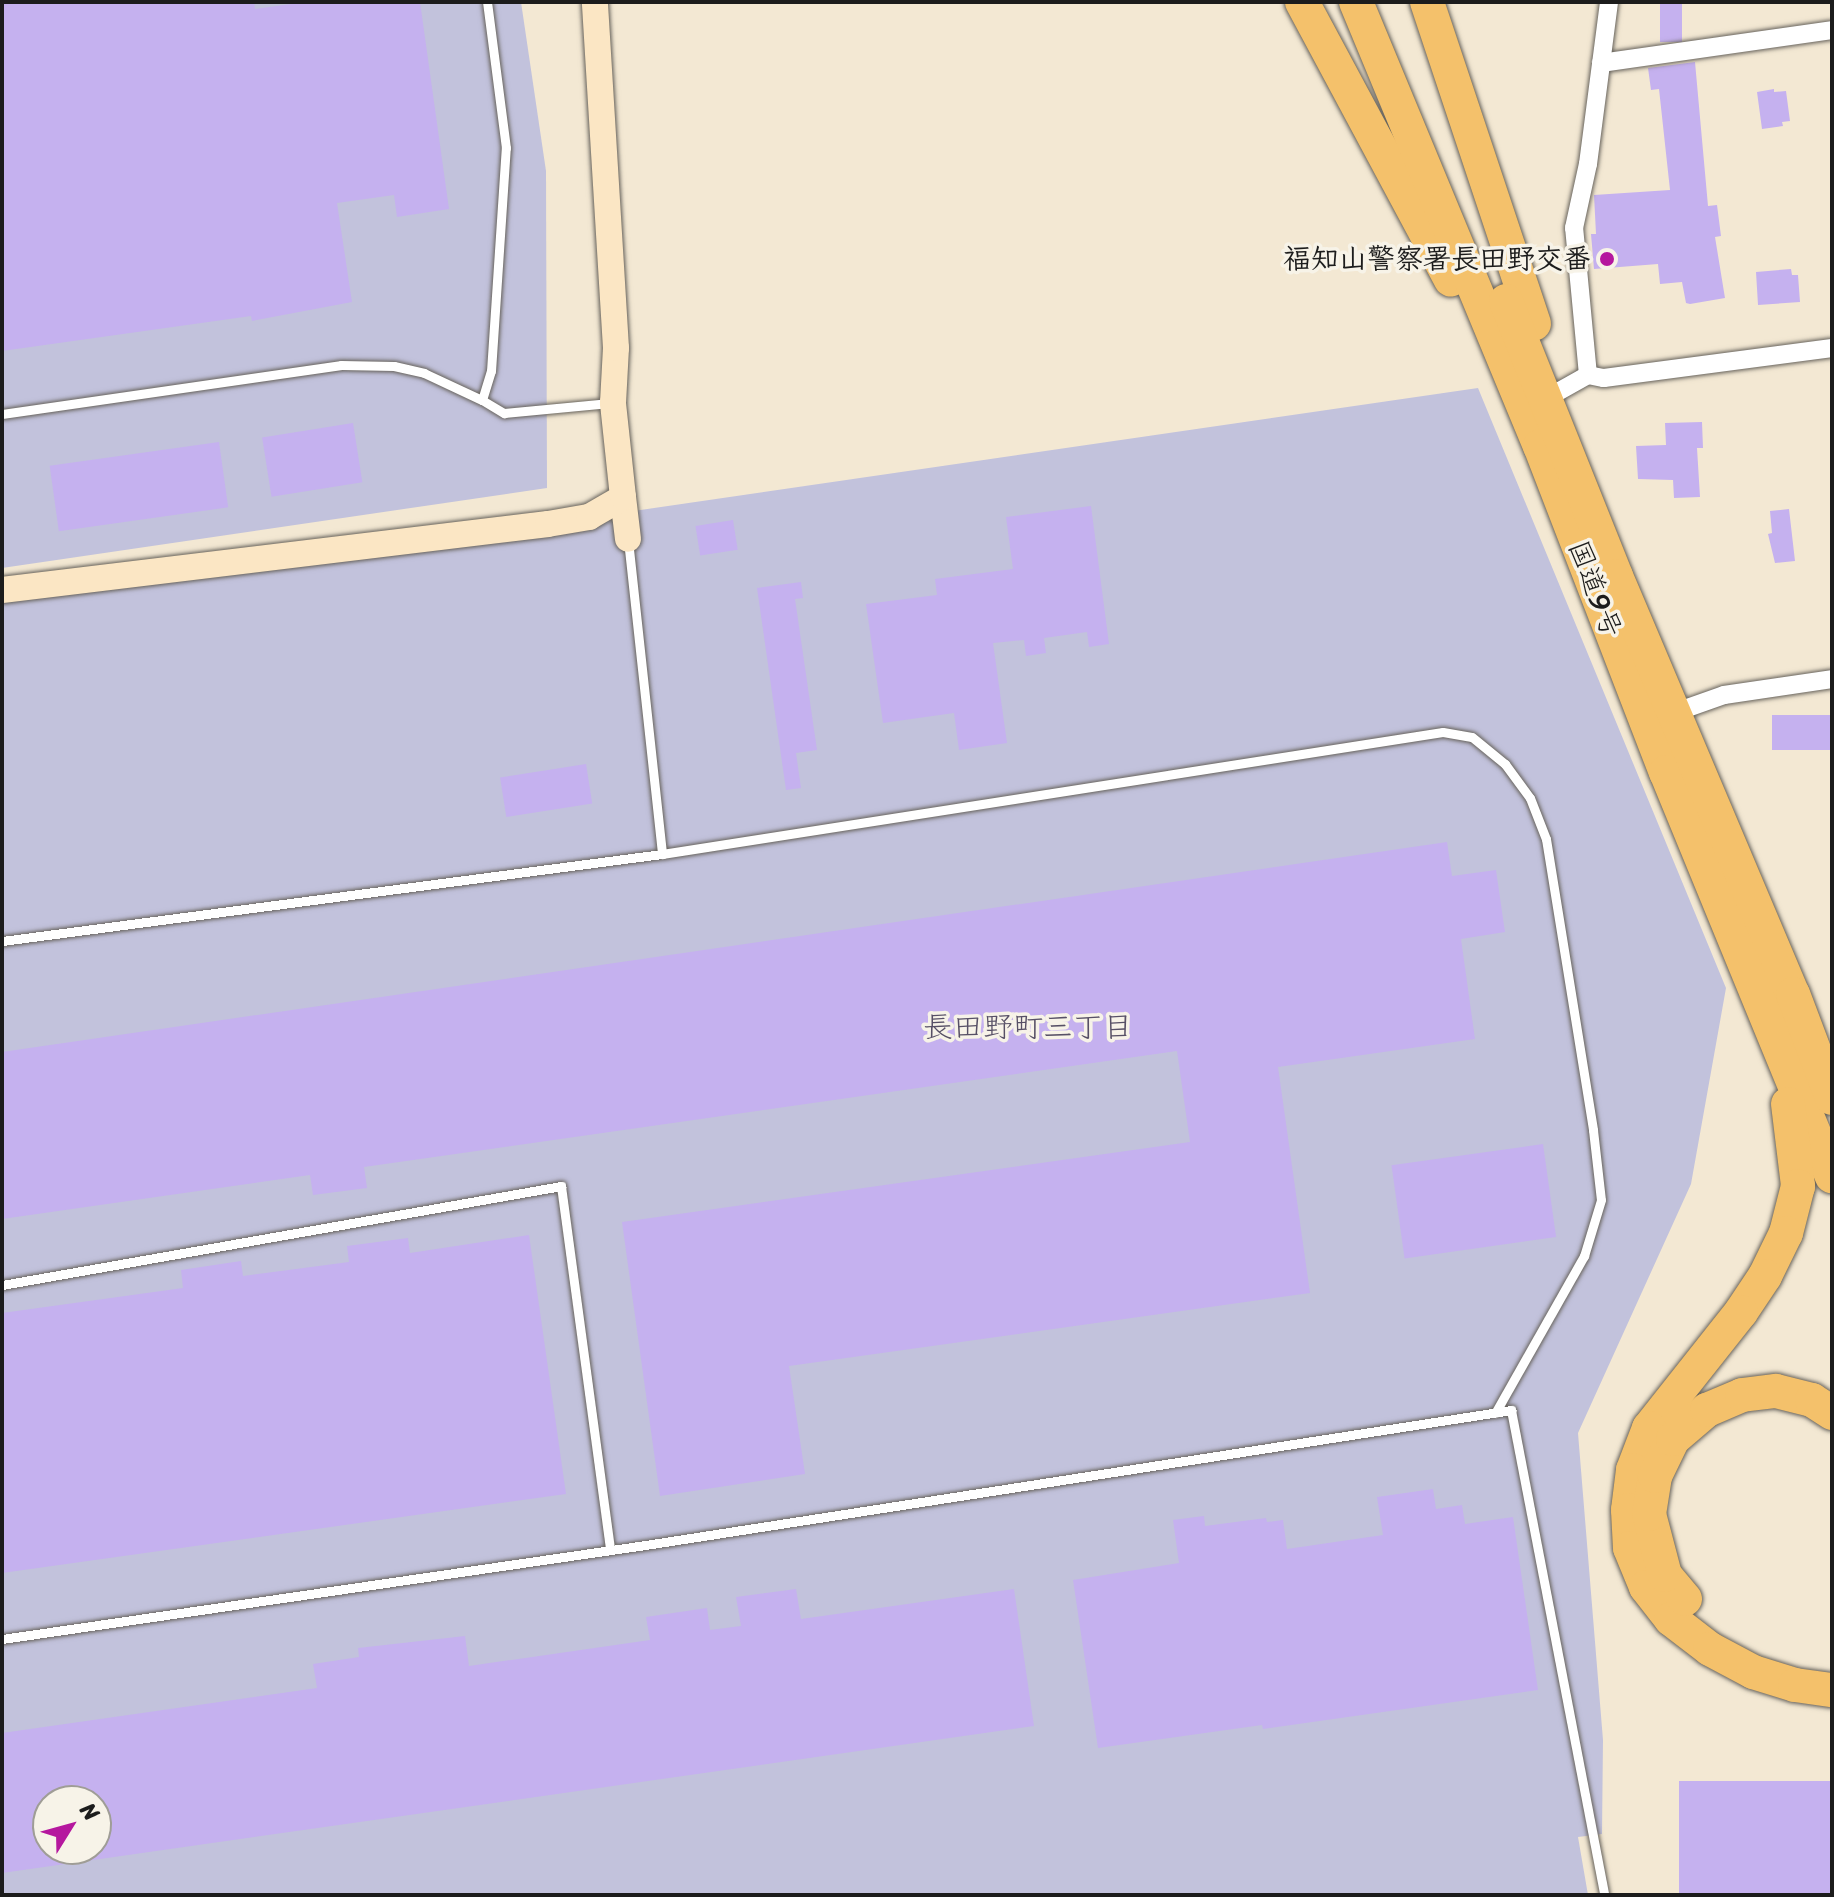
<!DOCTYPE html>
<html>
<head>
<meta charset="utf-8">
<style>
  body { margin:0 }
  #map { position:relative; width:1834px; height:1897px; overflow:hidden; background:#f3e8d3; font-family:Sriracha,"Klee One",sans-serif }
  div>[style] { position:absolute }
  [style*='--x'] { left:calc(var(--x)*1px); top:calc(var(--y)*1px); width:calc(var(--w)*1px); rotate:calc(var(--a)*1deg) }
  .industrial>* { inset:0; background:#c2c2dc }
  .building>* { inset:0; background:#c5b1ef; transform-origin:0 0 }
  .roads { filter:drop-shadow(0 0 2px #67635c) drop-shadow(0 0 2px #67635c) }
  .lane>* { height:9px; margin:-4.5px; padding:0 4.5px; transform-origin:4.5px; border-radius:4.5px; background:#fff }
  .street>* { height:18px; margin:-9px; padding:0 9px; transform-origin:9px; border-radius:9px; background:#fff }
  .secondary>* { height:26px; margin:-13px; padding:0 13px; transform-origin:13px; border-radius:13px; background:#fbe6c4 }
  .highway>* { height:34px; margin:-17px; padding:0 17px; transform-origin:17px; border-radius:17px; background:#f4c16b }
  .dots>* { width:22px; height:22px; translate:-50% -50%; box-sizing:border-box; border:4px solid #f7f3e8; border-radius:50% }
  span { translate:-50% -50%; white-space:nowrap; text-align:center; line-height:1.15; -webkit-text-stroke:7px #f7f3e8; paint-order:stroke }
  .poi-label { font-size:28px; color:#1c1c1c; font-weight:700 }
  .right { translate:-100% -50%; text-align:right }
  .street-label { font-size:28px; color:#1c1c1c }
  .neighbourhood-label { font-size:30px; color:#575066 }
  .frame { position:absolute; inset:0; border:4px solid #1c1c1c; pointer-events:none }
  .north { position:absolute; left:32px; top:1785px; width:80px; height:80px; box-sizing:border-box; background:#f7f3e8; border:2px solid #9f9d96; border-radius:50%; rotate:53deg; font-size:22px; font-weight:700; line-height:32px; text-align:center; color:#1c1c1c }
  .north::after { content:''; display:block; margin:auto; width:28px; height:36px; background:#b5179e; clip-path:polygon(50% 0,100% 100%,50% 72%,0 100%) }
</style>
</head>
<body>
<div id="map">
  <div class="industrial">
    <div style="clip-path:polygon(2px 2px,521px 2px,546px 171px,547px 488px,2px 568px)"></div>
    <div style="clip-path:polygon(evenodd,1478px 388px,1726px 988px,1691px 1184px,1578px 1433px,1603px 1740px,1602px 1834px,1578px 1837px,1588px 1895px,2px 1895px,2px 603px,1478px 388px,48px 1801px,96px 1801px,96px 1849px,48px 1849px,48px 1801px)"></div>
  </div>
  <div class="building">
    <div style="clip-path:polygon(2px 2px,254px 2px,255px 9px,306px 2px,420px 2px,449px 209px,397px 217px,394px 195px,337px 203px,352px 302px,252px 321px,251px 316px,2px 351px)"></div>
    <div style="left:1660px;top:2px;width:22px;height:40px"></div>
    <div style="clip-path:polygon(1695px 62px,1708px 206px,1717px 205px,1721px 236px,1715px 237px,1725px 298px,1690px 304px,1686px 303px,1682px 282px,1660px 284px,1658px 264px,1594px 269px,1591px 234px,1596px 234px,1594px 195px,1670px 190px,1659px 89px,1651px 90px,1648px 68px)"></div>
    <div style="clip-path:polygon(1774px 89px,1774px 92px,1786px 91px,1790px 121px,1782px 122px,1783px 126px,1762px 129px,1757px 92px)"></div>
    <div style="clip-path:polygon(1791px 269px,1792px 275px,1798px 275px,1800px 302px,1758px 305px,1756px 272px)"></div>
    <div style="clip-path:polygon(1702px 422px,1703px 448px,1697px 448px,1700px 497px,1674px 498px,1673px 480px,1638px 479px,1636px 446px,1666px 445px,1665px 423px)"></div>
    <div style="left:353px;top:423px;width:60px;height:92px;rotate:81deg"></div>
    <div style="left:219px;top:442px;width:66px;height:171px;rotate:82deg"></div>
    <div style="clip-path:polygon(1091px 506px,1109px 644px,1089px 647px,1087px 632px,1044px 638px,1046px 653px,1026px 656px,1024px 640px,993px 643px,1007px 743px,959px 750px,954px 713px,883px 723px,866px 604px,937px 595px,935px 579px,1013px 569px,1006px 517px)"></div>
    <div style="clip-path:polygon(1789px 509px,1795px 561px,1775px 563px,1768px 534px,1772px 533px,1770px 511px)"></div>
    <div style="left:733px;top:520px;width:30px;height:38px;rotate:81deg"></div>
    <div style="clip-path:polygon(801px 582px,803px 598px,795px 599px,817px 750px,796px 753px,801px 788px,786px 790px,757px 588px)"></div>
    <div style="left:1832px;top:715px;width:35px;height:60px;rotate:90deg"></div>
    <div style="left:586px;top:764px;width:40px;height:87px;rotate:81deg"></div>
    <div style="clip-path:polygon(1447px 842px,1452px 876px,1496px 870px,1505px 932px,1461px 939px,1475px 1039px,1278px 1067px,1310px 1293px,789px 1366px,805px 1474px,660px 1496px,622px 1222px,1190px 1142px,1177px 1051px,364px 1167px,367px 1188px,313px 1195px,310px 1175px,2px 1219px,2px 1052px)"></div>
    <div style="left:1543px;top:1144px;width:94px;height:153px;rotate:82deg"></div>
    <div style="clip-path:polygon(529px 1235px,566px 1494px,2px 1573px,2px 1313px,183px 1288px,181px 1270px,241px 1261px,243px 1276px,349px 1262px,347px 1246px,408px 1238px,410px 1253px)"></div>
    <div style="clip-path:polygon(1433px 1489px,1436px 1509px,1462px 1505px,1465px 1524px,1513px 1517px,1538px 1690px,1263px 1729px,1262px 1725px,1098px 1748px,1073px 1580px,1179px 1563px,1173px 1520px,1204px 1516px,1205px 1526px,1266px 1518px,1267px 1522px,1283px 1520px,1287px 1549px,1383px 1535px,1377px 1497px)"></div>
    <div style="clip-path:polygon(evenodd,796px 1589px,801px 1619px,1014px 1589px,1034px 1726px,2px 1873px,2px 1733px,317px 1688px,313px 1664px,359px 1657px,358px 1648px,465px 1636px,469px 1666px,650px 1640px,646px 1617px,707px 1608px,710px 1630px,741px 1626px,736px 1597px,796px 1589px,48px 1801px,96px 1801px,96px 1849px,48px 1849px,48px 1801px)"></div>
    <div style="left:1832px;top:1781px;width:114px;height:153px;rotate:90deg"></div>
  </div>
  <div class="roads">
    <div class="lane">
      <div style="--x:482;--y:400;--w:26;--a:31"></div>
      <div style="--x:504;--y:413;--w:106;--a:-5.4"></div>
      <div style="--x:2;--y:414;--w:343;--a:-8.2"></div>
      <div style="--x:341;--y:365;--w:53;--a:1.1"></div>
      <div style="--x:394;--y:366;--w:31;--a:13"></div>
      <div style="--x:424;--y:373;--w:64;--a:25"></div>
      <div style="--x:482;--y:400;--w:30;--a:-73"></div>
      <div style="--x:491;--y:371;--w:224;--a:-86.2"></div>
      <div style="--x:506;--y:148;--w:147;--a:-97.4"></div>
      <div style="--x:628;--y:540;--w:316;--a:83.8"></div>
      <div style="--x:2;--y:941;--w:666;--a:-7.51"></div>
      <div style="--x:662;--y:854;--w:790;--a:-8.88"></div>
      <div style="--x:1443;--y:732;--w:29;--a:10"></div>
      <div style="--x:1472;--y:737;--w:43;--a:39.3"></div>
      <div style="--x:1505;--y:764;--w:42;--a:53.7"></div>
      <div style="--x:1530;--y:798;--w:44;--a:68.7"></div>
      <div style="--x:1546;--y:839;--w:295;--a:80.8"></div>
      <div style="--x:1593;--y:1130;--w:70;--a:83.5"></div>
      <div style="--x:1601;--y:1200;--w:59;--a:106.9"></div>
      <div style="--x:1584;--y:1256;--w:180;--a:119.5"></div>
      <div style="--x:2;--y:1285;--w:568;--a:-10.04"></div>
      <div style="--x:561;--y:1186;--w:367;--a:82.3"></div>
      <div style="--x:2;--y:1639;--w:644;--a:-8.31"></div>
      <div style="--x:639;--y:1546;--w:883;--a:-8.86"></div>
      <div style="--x:1511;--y:1410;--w:494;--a:79.1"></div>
    </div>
    <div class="street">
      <div style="--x:1601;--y:63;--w:233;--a:-8.1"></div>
      <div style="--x:1588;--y:375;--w:148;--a:-95.4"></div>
      <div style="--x:1574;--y:228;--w:66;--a:-77.7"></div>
      <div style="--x:1588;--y:164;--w:163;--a:-82.6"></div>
      <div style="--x:1547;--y:398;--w:47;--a:-29.3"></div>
      <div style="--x:1588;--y:375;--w:16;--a:11"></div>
      <div style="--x:1604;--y:378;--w:230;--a:-7.5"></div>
      <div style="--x:1676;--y:712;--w:51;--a:-19.5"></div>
      <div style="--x:1724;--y:695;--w:109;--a:-8.4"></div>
    </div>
    <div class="secondary">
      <div style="--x:623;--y:497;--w:42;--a:83.2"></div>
      <div style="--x:2;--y:590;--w:550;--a:-6.89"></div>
      <div style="--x:548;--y:524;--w:42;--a:-9.7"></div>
      <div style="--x:589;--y:517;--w:39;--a:-30"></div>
      <div style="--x:623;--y:497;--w:95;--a:-96.1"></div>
      <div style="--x:613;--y:403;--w:55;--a:-86.9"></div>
      <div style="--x:616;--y:348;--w:347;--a:-93.5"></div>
    </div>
    <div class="highway">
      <div style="--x:1302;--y:2;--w:315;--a:61.8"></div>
      <div style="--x:1356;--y:2;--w:481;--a:67.5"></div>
      <div style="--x:1540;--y:446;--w:350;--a:68.9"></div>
      <div style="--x:1666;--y:772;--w:437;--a:67.7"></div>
      <div style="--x:1427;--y:2;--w:339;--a:71.6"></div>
      <div style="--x:1506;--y:301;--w:296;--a:68.2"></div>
      <div style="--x:1616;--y:576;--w:454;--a:67.1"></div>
      <div style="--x:1793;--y:994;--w:111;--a:69.4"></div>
      <div style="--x:1788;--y:1104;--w:83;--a:83"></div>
      <div style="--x:1798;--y:1186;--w:49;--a:104.3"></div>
      <div style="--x:1786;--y:1233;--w:48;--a:116"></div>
      <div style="--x:1765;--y:1276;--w:43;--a:123.7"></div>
      <div style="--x:1741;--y:1312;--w:148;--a:128.4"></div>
      <div style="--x:1649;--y:1428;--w:45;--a:110.9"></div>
      <div style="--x:1633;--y:1470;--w:40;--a:97.1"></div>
      <div style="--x:1628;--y:1510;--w:38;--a:87"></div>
      <div style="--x:1630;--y:1548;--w:42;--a:67.7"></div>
      <div style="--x:1646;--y:1587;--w:41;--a:52"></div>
      <div style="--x:1671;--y:1619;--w:49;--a:37.6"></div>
      <div style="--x:1710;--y:1649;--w:49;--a:28.1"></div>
      <div style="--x:1753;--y:1672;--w:44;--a:17.2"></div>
      <div style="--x:1795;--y:1685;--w:37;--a:8"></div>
      <div style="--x:1685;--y:1599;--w:31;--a:-130"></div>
      <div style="--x:1665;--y:1575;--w:63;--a:-104.7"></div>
      <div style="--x:1649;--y:1514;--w:38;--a:-81"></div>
      <div style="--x:1655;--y:1476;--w:41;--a:-64.1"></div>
      <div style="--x:1673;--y:1439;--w:45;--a:-40.5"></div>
      <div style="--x:1707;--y:1410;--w:38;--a:-23"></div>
      <div style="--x:1742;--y:1395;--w:34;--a:-7"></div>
      <div style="--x:1776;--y:1391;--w:37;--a:14"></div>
      <div style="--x:1812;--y:1400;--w:24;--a:33"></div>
    </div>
  </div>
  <div class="dots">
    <div style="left:1607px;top:259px;background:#b5179e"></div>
  </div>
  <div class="poi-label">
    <span class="right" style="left:1591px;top:259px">福知山警察署長田野交番</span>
  </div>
  <div class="street-label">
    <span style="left:1595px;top:589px;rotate:69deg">国道9号</span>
  </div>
  <div class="neighbourhood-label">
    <span style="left:1028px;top:1027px">長田野町三丁目</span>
  </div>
  <div class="frame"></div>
  <div class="north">N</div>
</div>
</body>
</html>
